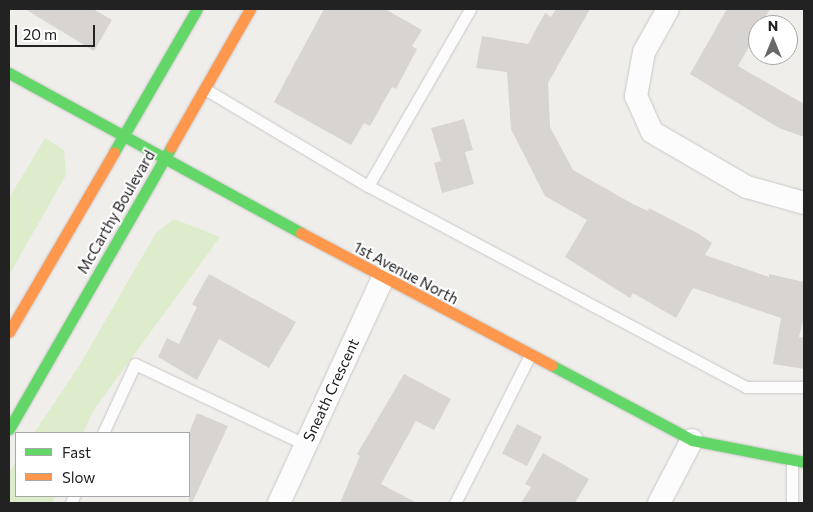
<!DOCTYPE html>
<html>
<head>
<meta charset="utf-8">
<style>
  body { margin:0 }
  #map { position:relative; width:813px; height:512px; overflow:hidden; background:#f0eeeb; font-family:Commissioner,sans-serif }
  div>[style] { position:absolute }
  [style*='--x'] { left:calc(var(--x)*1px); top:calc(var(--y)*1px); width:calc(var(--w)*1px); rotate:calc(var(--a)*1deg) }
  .grass>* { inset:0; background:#ddeccb }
  .building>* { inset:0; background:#d7d4d2; transform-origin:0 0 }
  .roads { filter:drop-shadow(0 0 1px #c9c8c7) drop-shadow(0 0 1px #c9c8c7) }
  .lane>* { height:11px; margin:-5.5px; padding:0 5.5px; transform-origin:5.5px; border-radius:5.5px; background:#fdfcfc }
  .street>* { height:22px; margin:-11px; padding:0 11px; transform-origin:11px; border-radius:11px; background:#fdfcfc }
  .fast>* { height:11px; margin:-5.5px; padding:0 5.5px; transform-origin:5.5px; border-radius:5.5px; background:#63d668 }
  .slow>* { height:11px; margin:-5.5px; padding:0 5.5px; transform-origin:5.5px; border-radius:5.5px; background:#ff974d }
  span { translate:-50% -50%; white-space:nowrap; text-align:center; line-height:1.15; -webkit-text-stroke:4px #fff; paint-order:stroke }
  .street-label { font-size:15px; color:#222 }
  .frame { position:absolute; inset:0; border:10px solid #222; pointer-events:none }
  .legend { position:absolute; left:15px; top:432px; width:175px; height:65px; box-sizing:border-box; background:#fff; border:1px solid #a7a7a7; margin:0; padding:6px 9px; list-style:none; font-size:15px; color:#222 }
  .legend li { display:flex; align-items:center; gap:10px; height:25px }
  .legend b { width:25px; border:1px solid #a7a7a7 }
  .north { position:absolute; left:748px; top:15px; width:50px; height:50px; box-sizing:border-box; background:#fff; border:1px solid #a7a7a7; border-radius:50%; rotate:0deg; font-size:14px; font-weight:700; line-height:20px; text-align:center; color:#222 }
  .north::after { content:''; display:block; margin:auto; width:18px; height:22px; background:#6a6968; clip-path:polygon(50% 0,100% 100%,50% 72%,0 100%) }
  .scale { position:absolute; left:15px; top:25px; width:80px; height:22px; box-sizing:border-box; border:2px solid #222; border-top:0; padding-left:6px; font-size:15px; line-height:18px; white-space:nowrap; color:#222; -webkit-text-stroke:4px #fff; paint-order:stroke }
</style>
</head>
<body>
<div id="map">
  <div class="grass">
    <div style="clip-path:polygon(45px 138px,64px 150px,66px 175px,9px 275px,9px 198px)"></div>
    <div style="clip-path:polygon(174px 219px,220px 237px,93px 411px,83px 433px,34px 433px,79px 366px,156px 233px)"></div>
    <div style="clip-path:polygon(16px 461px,16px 496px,56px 496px,52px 503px,9px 503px,9px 472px)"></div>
  </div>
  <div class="building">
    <div style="clip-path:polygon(25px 9px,93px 9px,112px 20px,94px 51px)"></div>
    <div style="clip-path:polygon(324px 9px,385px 9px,422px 30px,412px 46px,417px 49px,396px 89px,392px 87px,370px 126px,364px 123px,351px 145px,274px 102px)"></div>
    <div style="clip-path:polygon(556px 9px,590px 9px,548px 83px,550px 127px,573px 170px,631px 203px,648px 211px,649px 208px,699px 234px,712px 243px,705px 255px,769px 277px,769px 274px,804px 282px,804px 316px,799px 337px,804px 338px,804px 369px,773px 364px,781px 318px,693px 288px,676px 318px,633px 293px,630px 298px,565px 257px,587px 220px,545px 196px,511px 129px,507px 72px,476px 68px,482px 36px,528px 44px,545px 13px,551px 17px)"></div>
    <div style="clip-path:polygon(727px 9px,770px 9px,761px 25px,758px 25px,758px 31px,738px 66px,804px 104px,804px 137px,779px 128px,690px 74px)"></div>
    <div style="clip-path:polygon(464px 119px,473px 150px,465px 152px,474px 184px,442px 193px,434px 163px,441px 161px,431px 128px)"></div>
    <div style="clip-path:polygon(209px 274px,296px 322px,269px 368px,219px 339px,197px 380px,158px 357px,167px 338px,179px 344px,197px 307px,192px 304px)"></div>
    <div style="clip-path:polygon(404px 374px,451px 399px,434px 430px,416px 421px,381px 484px,417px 503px,340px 503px,360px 456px,357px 454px)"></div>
    <div style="clip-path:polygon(197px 413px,228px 426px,192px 503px,189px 503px,189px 433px)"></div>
    <div style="left:517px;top:424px;width:28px;height:33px;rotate:27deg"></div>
    <div style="clip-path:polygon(543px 453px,589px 479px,575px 503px,521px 503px,531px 487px,525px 484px)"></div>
  </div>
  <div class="roads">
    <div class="lane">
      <div style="--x:205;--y:89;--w:190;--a:30.8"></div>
      <div style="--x:368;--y:186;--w:428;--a:28"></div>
      <div style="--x:746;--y:387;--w:58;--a:0"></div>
      <div style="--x:368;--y:186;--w:204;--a:-60"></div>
      <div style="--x:103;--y:433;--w:76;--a:-65.1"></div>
      <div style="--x:135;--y:364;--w:189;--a:25.3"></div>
      <div style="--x:792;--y:460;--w:43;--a:90"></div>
      <div style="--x:71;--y:503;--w:8;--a:-67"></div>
      <div style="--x:455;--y:503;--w:166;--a:-63.1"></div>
    </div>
    <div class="street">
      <div style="--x:668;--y:9;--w:49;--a:119.2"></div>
      <div style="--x:644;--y:52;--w:45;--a:100.3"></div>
      <div style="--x:636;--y:96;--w:39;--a:66"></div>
      <div style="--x:652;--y:132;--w:110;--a:30.1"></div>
      <div style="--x:747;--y:187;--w:59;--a:15.7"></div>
      <div style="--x:279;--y:503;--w:248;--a:-65.2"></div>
      <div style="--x:659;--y:503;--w:71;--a:-62.4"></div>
    </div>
    <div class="fast">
      <div style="--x:9;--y:73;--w:333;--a:28.7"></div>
      <div style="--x:114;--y:152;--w:165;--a:-59.9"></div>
      <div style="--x:551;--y:365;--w:160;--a:28"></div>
      <div style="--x:692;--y:440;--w:114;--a:11.1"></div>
      <div style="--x:9;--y:429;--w:325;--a:-60.1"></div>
    </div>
    <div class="slow">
      <div style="--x:171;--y:147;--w:159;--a:-60.2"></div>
      <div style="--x:301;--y:233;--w:283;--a:27.8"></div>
      <div style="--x:9;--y:332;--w:208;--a:-59.7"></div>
    </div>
  </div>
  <div class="street-label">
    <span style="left:116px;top:212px;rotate:-60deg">McCarthy Boulevard</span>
    <span style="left:406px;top:273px;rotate:28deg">1st Avenue North</span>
    <span style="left:331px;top:390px;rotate:-65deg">Sneath Crescent</span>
  </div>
  <div class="frame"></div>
  <ul class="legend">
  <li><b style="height:6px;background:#63d668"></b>Fast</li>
  <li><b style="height:6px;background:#ff974d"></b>Slow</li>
  </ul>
  <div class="north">N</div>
  <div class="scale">20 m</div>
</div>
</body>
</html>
